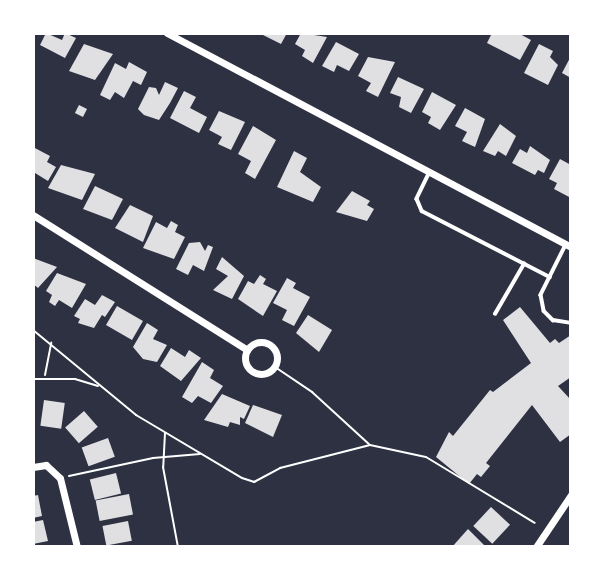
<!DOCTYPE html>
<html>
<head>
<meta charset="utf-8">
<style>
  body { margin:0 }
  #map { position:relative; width:604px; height:580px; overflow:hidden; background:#2d3142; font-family:Commissioner,sans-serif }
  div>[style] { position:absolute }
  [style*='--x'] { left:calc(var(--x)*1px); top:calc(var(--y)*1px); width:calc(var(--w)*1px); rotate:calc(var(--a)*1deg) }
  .building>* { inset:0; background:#e0e0e3; transform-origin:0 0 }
  .path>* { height:2px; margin:-1px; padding:0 1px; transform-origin:1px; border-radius:1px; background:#fff }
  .service>* { height:3.5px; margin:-1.75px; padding:0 1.75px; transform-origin:1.75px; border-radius:1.75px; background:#fff }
  .minor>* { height:7px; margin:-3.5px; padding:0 3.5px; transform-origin:3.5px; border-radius:3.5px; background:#fff }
  .minor>.ring { margin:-3.5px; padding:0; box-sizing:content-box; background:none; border:7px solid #fff; border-radius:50% }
  span { translate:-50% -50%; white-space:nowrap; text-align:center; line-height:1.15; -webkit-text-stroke:6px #fff; paint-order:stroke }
  .frame { position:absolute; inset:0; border:35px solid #fff; pointer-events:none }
</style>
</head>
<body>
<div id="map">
  <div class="building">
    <div style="clip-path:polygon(46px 33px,62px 40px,65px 33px,76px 38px,65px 58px,40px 45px)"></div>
    <div style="clip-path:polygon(259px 33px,287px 33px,281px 44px)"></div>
    <div style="clip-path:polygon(301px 33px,327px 37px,313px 63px,302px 56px,305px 50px,295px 44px)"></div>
    <div style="clip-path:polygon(492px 33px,518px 33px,531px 40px,520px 60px,487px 43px)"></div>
    <div style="clip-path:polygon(336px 42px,359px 54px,349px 71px,337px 65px,334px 72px,322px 66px)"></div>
    <div style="clip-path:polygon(84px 44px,113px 54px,95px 80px,69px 71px)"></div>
    <div style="clip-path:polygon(539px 44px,553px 51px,550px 57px,558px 65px,548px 85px,524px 73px)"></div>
    <div style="clip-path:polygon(571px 56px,571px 78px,562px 73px)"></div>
    <div style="clip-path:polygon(368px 57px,395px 62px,378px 97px,366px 91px,371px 83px,358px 76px)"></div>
    <div style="clip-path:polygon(129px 62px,147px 72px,141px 85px,133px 81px,124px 98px,115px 92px,110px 100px,100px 95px,115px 63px,126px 69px)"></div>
    <div style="clip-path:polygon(398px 77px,424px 89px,411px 113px,399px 107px,401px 97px,390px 93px)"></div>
    <div style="clip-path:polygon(165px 82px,178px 88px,170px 103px,159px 120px,144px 115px,138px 109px,149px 87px,156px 88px,159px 95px)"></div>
    <div style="clip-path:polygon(184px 91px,196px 97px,190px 108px,207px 117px,199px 133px,170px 118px)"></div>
    <div style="clip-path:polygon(432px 92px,456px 105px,440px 130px,428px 123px,431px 117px,422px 112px)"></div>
    <div style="left:79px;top:105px;width:9px;height:9px;rotate:27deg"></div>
    <div style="clip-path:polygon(465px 108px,485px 119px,475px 147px,462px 141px,467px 132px,455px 126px)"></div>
    <div style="clip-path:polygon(219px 111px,245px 122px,231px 150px,218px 144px,222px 137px,209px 130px)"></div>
    <div style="clip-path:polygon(500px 124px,516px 136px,506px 156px,498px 151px,495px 156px,483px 151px)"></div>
    <div style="clip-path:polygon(253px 126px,276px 140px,255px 179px,245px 173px,251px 161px,238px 154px)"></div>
    <div style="clip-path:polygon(530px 146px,550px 160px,544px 173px,538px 170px,535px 175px,512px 163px,520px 149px,527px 153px)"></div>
    <div style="clip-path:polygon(33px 147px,50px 156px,47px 162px,56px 167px,48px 181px,35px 173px,33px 177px)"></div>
    <div style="clip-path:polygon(294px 151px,307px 158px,300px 172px,321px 187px,313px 202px,277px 187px)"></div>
    <div style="clip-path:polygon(560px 159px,571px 165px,571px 198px,554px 189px,557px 183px,549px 179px)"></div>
    <div style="clip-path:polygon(61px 165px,95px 174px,82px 200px,48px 188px)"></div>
    <div style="clip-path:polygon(95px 186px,123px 199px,112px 220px,83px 209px)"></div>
    <div style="clip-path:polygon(352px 191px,370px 201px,367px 205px,374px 209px,367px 221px,336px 212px)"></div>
    <div style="clip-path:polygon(130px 205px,153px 216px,143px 242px,115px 228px)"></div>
    <div style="clip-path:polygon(171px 221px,178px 225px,175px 232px,185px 237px,174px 259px,143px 248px,156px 222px,167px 228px)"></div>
    <div style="clip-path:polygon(200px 242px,205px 251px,208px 245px,213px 247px,204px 271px,193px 265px,188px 275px,176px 269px,189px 243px)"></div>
    <div style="clip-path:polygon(222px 257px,244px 276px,232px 299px,213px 290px,228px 276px,216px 269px)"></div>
    <div style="clip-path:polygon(33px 258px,57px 267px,38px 288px,33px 284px)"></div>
    <div style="clip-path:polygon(57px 273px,86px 284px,72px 308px,59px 300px,55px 306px,49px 302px,52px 295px,46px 291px)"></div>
    <div style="clip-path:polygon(260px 275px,266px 279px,263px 284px,277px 291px,263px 316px,238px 299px,248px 281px,254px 284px)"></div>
    <div style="clip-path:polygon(287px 278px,296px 283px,293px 288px,310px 297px,294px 326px,282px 320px,287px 310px,273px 303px)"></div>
    <div style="clip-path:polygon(102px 295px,115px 302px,105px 317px,102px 315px,94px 328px,78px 323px,80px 319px,74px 316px,85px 299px,95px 305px)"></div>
    <div style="left:117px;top:306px;width:30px;height:22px;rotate:30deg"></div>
    <div style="clip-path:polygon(520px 307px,550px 343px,555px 339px,559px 343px,571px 335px,571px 377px,558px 386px,571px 400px,571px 434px,560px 442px,532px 405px,486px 463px,490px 466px,481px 477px,477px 474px,469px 484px,436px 457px,449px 432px,453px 436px,490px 390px,493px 392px,531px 363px,503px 320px)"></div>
    <div style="clip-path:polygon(308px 315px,332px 330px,319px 352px,296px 333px)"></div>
    <div style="clip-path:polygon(147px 323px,158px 330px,153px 339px,167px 345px,157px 362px,143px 359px,133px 347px)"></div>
    <div style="clip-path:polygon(171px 348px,185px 357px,189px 350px,201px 358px,181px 381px,160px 366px)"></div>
    <div style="clip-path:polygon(202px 362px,214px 370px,210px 378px,223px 386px,211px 403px,198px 396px,192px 403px,182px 397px)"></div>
    <div style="clip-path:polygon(222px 394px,250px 406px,244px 419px,240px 417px,240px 425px,230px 422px,228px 427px,204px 420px)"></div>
    <div style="left:44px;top:400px;width:21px;height:26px;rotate:8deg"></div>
    <div style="clip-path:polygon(253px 405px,282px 415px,273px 437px,245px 423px)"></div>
    <div style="left:84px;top:411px;width:21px;height:25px;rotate:49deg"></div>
    <div style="left:108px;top:438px;width:20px;height:28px;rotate:70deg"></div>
    <div style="left:116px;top:473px;width:21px;height:27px;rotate:76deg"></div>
    <div style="left:129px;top:494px;width:21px;height:34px;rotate:79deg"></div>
    <div style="clip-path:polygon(38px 495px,42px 516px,33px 518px,33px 496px)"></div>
    <div style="left:491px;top:507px;width:26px;height:26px;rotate:43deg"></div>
    <div style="clip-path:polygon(43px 520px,48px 541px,33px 544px,33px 522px)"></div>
    <div style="left:128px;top:521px;width:20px;height:26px;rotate:79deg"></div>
    <div style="clip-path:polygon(468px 529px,486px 547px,452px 547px)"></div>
  </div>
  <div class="path">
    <div style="--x:33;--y:330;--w:134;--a:39.5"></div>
    <div style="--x:136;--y:415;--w:123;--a:30.7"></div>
    <div style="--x:242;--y:478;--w:13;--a:18"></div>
    <div style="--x:254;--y:482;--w:30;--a:-28"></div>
    <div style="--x:280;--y:468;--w:93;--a:-14.3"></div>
    <div style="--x:370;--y:445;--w:57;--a:12.1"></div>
    <div style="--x:426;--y:457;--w:127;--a:31.2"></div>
    <div style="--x:275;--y:367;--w:45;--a:34"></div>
    <div style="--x:312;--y:392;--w:77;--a:42.4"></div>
    <div style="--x:45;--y:375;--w:33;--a:-79"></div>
    <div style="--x:33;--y:379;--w:42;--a:0"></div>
    <div style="--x:75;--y:379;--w:24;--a:17"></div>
    <div style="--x:165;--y:433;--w:34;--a:93"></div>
    <div style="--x:163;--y:467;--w:81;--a:79.4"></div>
    <div style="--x:69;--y:476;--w:86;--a:-12.1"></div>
    <div style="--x:153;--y:458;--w:47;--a:-4.9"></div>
  </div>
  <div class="service">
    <div style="--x:430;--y:172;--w:30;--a:116"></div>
    <div style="--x:417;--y:199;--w:13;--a:67"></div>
    <div style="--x:422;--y:211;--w:144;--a:27.3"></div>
    <div style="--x:566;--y:245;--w:56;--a:116.6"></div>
    <div style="--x:541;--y:295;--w:16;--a:79"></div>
    <div style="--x:544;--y:311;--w:13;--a:45"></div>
    <div style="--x:553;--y:320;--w:18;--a:9"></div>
    <div style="--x:495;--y:314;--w:58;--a:-59.9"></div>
  </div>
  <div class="minor">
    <div style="--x:167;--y:33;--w:457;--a:27.9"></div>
    <div style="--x:33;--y:215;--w:253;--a:32.2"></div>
    <div class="ring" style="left:245px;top:342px;width:25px;height:25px"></div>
    <div style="--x:33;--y:467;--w:13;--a:-9"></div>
    <div style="--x:46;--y:465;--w:19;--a:43"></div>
    <div style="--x:60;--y:478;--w:71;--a:76.2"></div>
    <div style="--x:536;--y:547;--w:63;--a:-56.1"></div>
  </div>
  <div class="frame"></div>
</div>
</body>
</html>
